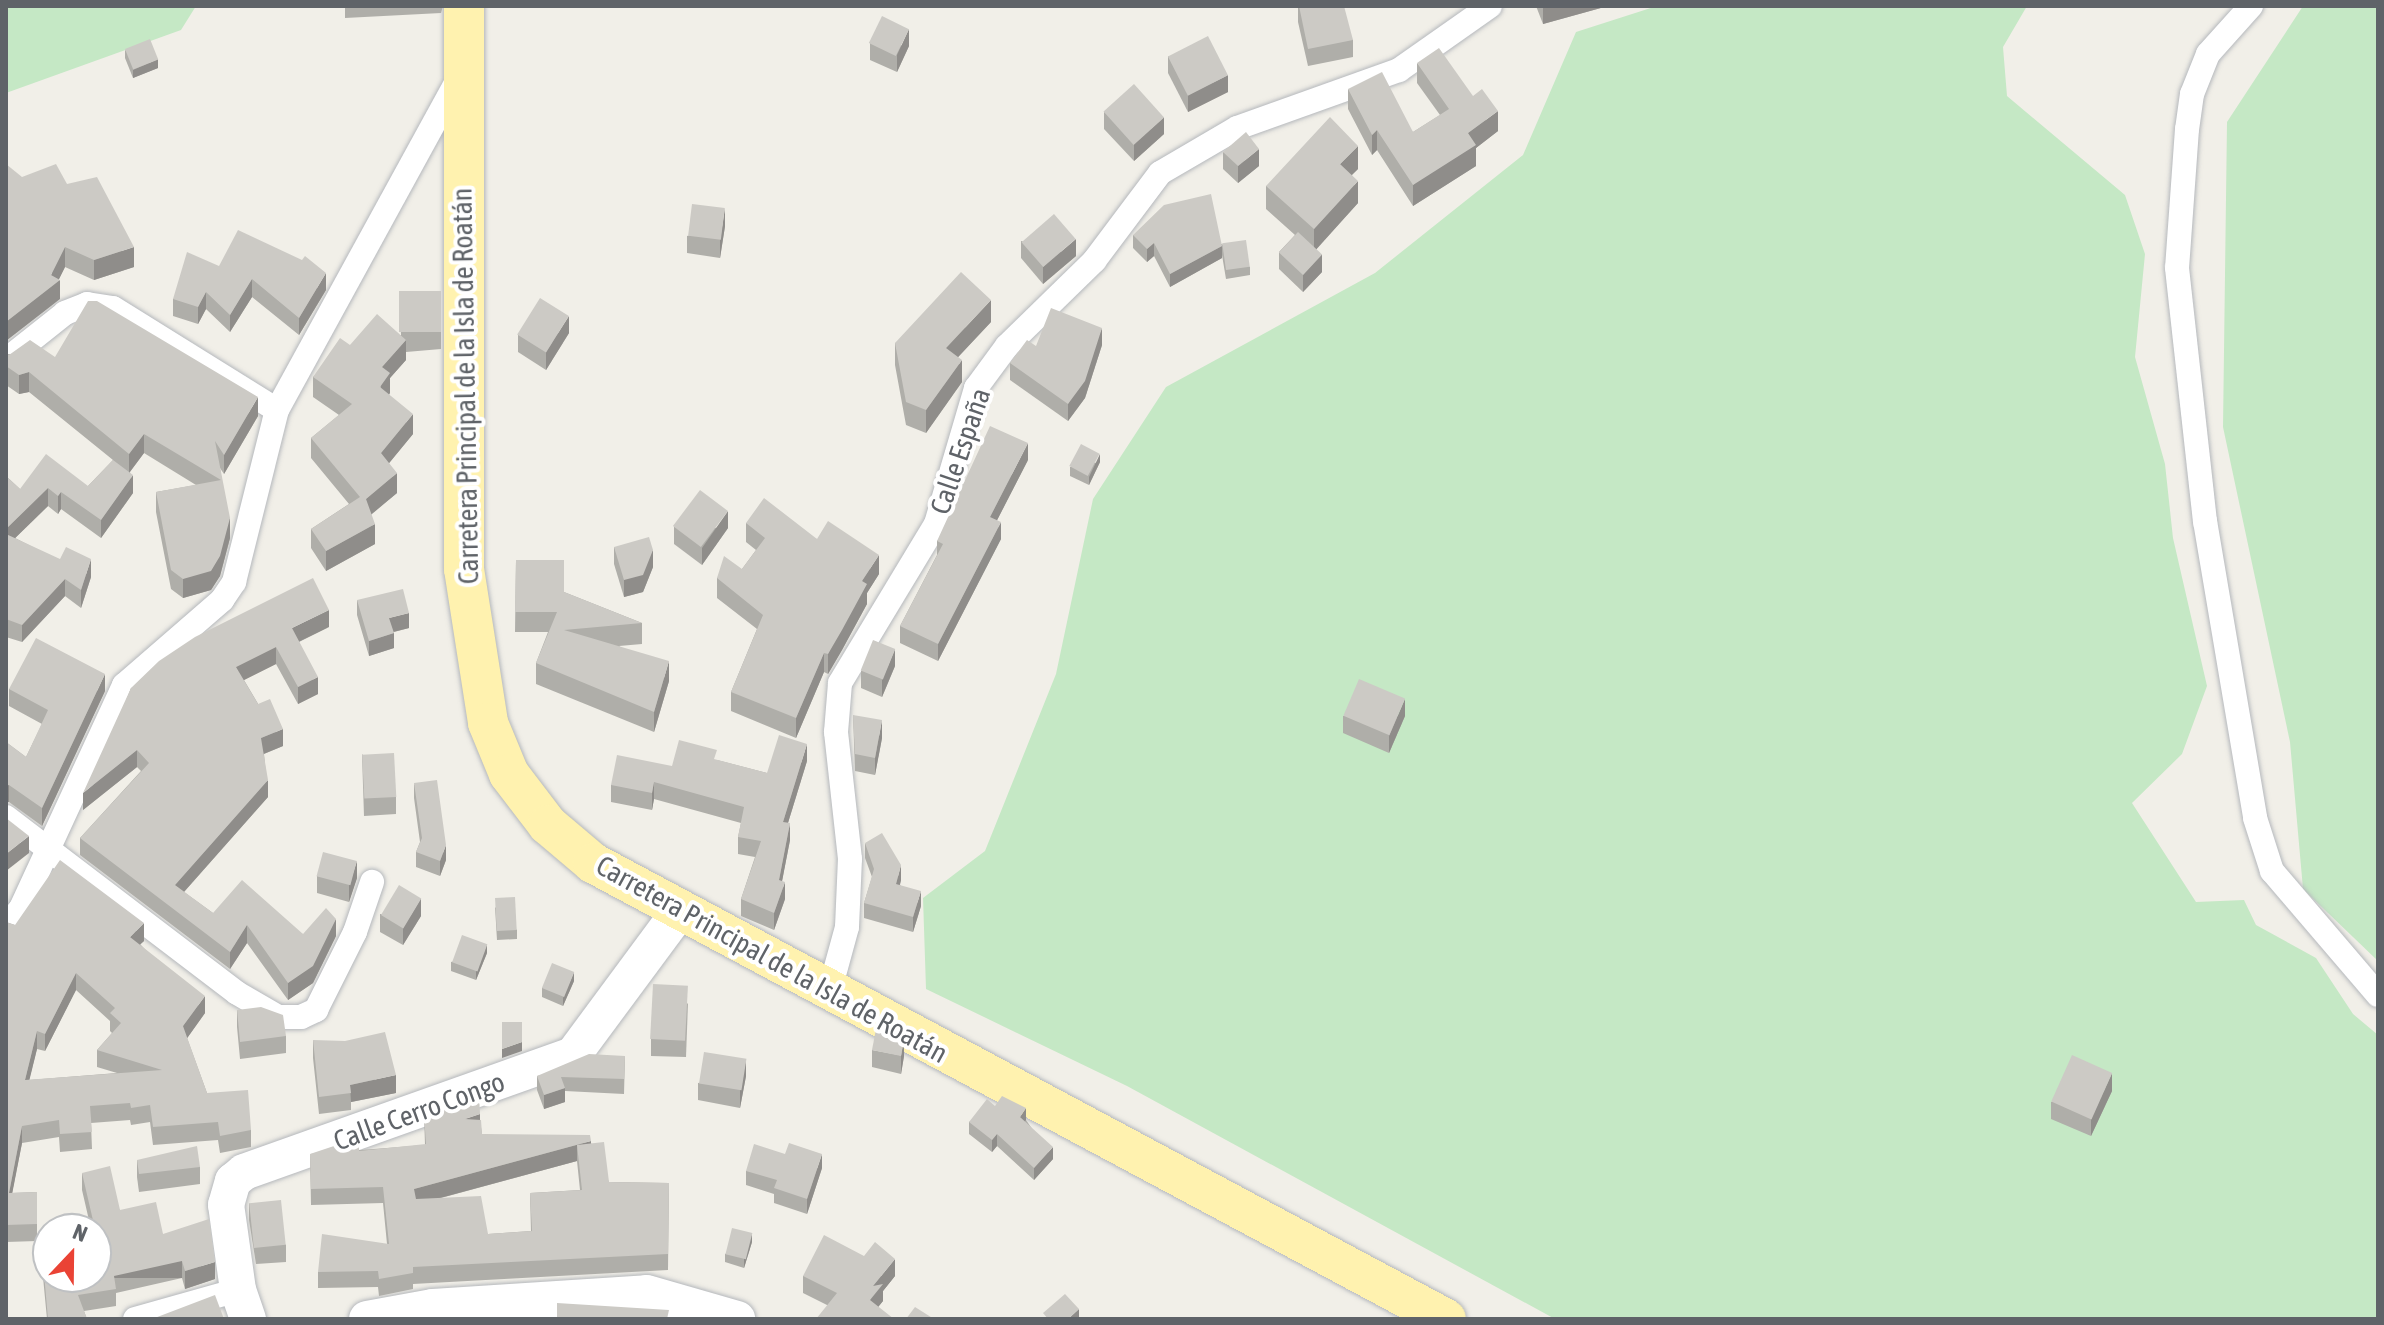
<!DOCTYPE html>
<html>
<head>
<meta charset="utf-8">
<style>
  body { margin:0 }
  #map { position:relative; width:2384px; height:1325px; overflow:hidden; background:#f1efe8; font-family:"Asap Condensed",sans-serif }
  div>[style] { position:absolute }
  [style*='--x'] { left:calc(var(--x)*1px); top:calc(var(--y)*1px); width:calc(var(--w)*1px); rotate:calc(var(--a)*1deg) }
  .green>* { inset:0; background:#c5e8c5 }
  .roads { filter:drop-shadow(0 0 2px #b5b8bc) drop-shadow(0 0 2px #b5b8bc) }
  .street>* { height:24px; margin:-12px; padding:0 12px; transform-origin:12px; border-radius:12px; background:#fff }
  .secondary>* { height:36px; margin:-18px; padding:0 18px; transform-origin:18px; border-radius:18px; background:#fff }
  .primary>* { height:40px; margin:-20px; padding:0 20px; transform-origin:20px; border-radius:20px; background:#fff2af }
  .wall>* { inset:0; background:#afaea9 }
  .shaded-wall>* { inset:0; background:#8f8d8a; transform-origin:0 0 }
  .building>* { inset:0; background:#cccac5; transform-origin:0 0 }
  span { translate:-50% -50%; white-space:nowrap; text-align:center; line-height:1.15; -webkit-text-stroke:8px #fff; paint-order:stroke }
  .street-label { font-size:28px; color:#5f6368 }
  .frame { position:absolute; inset:0; border:8px solid #5f6368; pointer-events:none }
  .north { position:absolute; left:32px; top:1213px; width:80px; height:80px; box-sizing:border-box; background:#fff; border:2px solid #bfc1c3; border-radius:50%; rotate:22deg; font-size:22px; font-weight:700; line-height:32px; text-align:center; color:#5f6368 }
  .north::after { content:''; display:block; margin:auto; width:28px; height:36px; background:#ea4335; clip-path:polygon(50% 0,100% 100%,50% 72%,0 100%) }
</style>
</head>
<body>
<div id="map">
  <div class="green">
    <div style="clip-path:polygon(6px 6px,196px 6px,181px 30px,6px 93px)"></div>
    <div style="clip-path:polygon(1657px 6px,2027px 6px,2003px 47px,2007px 96px,2125px 195px,2145px 254px,2135px 357px,2165px 464px,2173px 538px,2207px 686px,2182px 754px,2132px 803px,2196px 902px,2244px 900px,2256px 925px,2316px 958px,2353px 1014px,2378px 1035px,2378px 1319px,1555px 1319px,1127px 1086px,926px 989px,923px 898px,985px 851px,1056px 674px,1093px 499px,1166px 387px,1375px 273px,1523px 155px,1576px 32px)"></div>
    <div style="clip-path:polygon(2303px 6px,2378px 6px,2378px 961px,2303px 889px,2290px 742px,2223px 427px,2227px 122px)"></div>
  </div>
  <div class="roads">
    <div class="street">
      <div style="--x:2251;--y:6;--w:64;--a:131.9"></div>
      <div style="--x:2208;--y:54;--w:43;--a:111.8"></div>
      <div style="--x:2192;--y:94;--w:35;--a:98"></div>
      <div style="--x:2187;--y:129;--w:139;--a:94.1"></div>
      <div style="--x:2177;--y:268;--w:255;--a:83.7"></div>
      <div style="--x:2205;--y:521;--w:301;--a:80.4"></div>
      <div style="--x:2255;--y:818;--w:56;--a:72.2"></div>
      <div style="--x:2272;--y:871;--w:163;--a:49.5"></div>
      <div style="--x:6;--y:360;--w:75;--a:-38.5"></div>
      <div style="--x:65;--y:313;--w:24;--a:-22"></div>
      <div style="--x:87;--y:304;--w:26;--a:9"></div>
      <div style="--x:113;--y:308;--w:193;--a:31.9"></div>
      <div style="--x:6;--y:817;--w:290;--a:37.3"></div>
      <div style="--x:237;--y:993;--w:48;--a:30.3"></div>
      <div style="--x:278;--y:1017;--w:23;--a:0"></div>
      <div style="--x:301;--y:1017;--w:17;--a:-25"></div>
      <div style="--x:316;--y:1010;--w:87;--a:-63.4"></div>
      <div style="--x:355;--y:932;--w:53;--a:-71.2"></div>
      <div style="--x:6;--y:926;--w:23;--a:-50"></div>
      <div style="--x:21;--y:908;--w:246;--a:-65.2"></div>
      <div style="--x:124;--y:685;--w:130;--a:-40.9"></div>
      <div style="--x:222;--y:600;--w:22;--a:-56"></div>
      <div style="--x:234;--y:582;--w:177;--a:-76"></div>
      <div style="--x:277;--y:410;--w:379;--a:-61.3"></div>
      <div style="--x:829;--y:993;--w:68;--a:-74.7"></div>
      <div style="--x:847;--y:927;--w:68;--a:-87.5"></div>
      <div style="--x:850;--y:859;--w:128;--a:-96.3"></div>
      <div style="--x:836;--y:732;--w:49;--a:-85.3"></div>
      <div style="--x:840;--y:683;--w:186;--a:-58.9"></div>
      <div style="--x:936;--y:524;--w:142;--a:-73.6"></div>
      <div style="--x:976;--y:388;--w:52;--a:-53.6"></div>
      <div style="--x:1007;--y:346;--w:122;--a:-44.3"></div>
      <div style="--x:1094;--y:261;--w:110;--a:-53.1"></div>
      <div style="--x:1160;--y:173;--w:89;--a:-30.3"></div>
      <div style="--x:1237;--y:128;--w:172;--a:-19.7"></div>
      <div style="--x:1399;--y:70;--w:111;--a:-35.1"></div>
      <div style="--x:135;--y:1319;--w:107;--a:-15.7"></div>
    </div>
    <div class="secondary">
      <div style="--x:248;--y:1319;--w:31;--a:-109"></div>
      <div style="--x:238;--y:1290;--w:86;--a:-98"></div>
      <div style="--x:226;--y:1205;--w:25;--a:-74"></div>
      <div style="--x:233;--y:1181;--w:14;--a:-39"></div>
      <div style="--x:244;--y:1172;--w:349;--a:-19.6"></div>
      <div style="--x:573;--y:1055;--w:177;--a:-53.5"></div>
      <div style="--x:367;--y:1319;--w:67;--a:-10.3"></div>
      <div style="--x:433;--y:1307;--w:214;--a:-3.7"></div>
      <div style="--x:647;--y:1293;--w:94;--a:16.1"></div>
    </div>
    <div class="primary">
      <div style="--x:464;--y:6;--w:563;--a:90"></div>
      <div style="--x:464;--y:569;--w:156;--a:81.1"></div>
      <div style="--x:488;--y:723;--w:55;--a:67.6"></div>
      <div style="--x:509;--y:774;--w:64;--a:52.6"></div>
      <div style="--x:548;--y:825;--w:59;--a:40.2"></div>
      <div style="--x:593;--y:863;--w:967;--a:28.13"></div>
    </div>
  </div>
  <div class="wall">
    <div style="clip-path:polygon(345px 6px,443px 6px,441px 13px,345px 18px)"></div>
    <div style="clip-path:polygon(1298px 6px,1353px 40px,1353px 57px,1308px 66px,1298px 22px)"></div>
    <div style="clip-path:polygon(1536px 6px,1608px 6px,1543px 24px)"></div>
    <div style="clip-path:polygon(870px 43px,909px 46px,897px 72px,870px 60px)"></div>
    <div style="clip-path:polygon(125px 50px,158px 68px,133px 78px,125px 58px)"></div>
    <div style="clip-path:polygon(1168px 56px,1228px 92px,1188px 112px,1168px 73px)"></div>
    <div style="clip-path:polygon(1417px 63px,1498px 131px,1476px 148px,1476px 166px,1413px 206px,1377px 150px,1372px 155px,1348px 109px,1348px 89px,1413px 132px,1440px 115px,1417px 83px)"></div>
    <div style="clip-path:polygon(1104px 112px,1164px 134px,1134px 161px,1104px 129px)"></div>
    <div style="clip-path:polygon(1223px 152px,1259px 166px,1238px 183px,1223px 169px)"></div>
    <div style="clip-path:polygon(1358px 169px,1352px 175px,1358px 203px,1316px 249px,1322px 272px,1303px 292px,1279px 269px,1279px 252px,1295px 235px,1266px 209px,1266px 186px)"></div>
    <div style="clip-path:polygon(22px 177px,67px 184px,134px 267px,94px 280px,65px 267px,59px 279px,60px 299px)"></div>
    <div style="clip-path:polygon(725px 226px,720px 258px,687px 253px,687px 236px)"></div>
    <div style="clip-path:polygon(1133px 235px,1222px 244px,1250px 267px,1250px 275px,1226px 279px,1222px 255px,1222px 258px,1170px 287px,1154px 256px,1147px 262px,1133px 248px)"></div>
    <div style="clip-path:polygon(1021px 241px,1076px 256px,1043px 284px,1021px 258px)"></div>
    <div style="clip-path:polygon(219px 266px,326px 290px,299px 335px,252px 297px,230px 332px,206px 309px,198px 324px,173px 316px,173px 299px)"></div>
    <div style="clip-path:polygon(441px 291px,441px 349px,406px 352px,406px 360px,390px 378px,390px 393px,389px 394px,413px 434px,389px 463px,397px 493px,371px 514px,375px 544px,326px 571px,311px 548px,311px 529px,349px 504px,311px 458px,311px 438px,339px 415px,313px 397px,313px 377px,350px 345px,401px 335px,399px 294px)"></div>
    <div style="clip-path:polygon(991px 322px,958px 357px,962px 382px,926px 433px,906px 425px,895px 365px,895px 343px)"></div>
    <div style="clip-path:polygon(569px 333px,546px 370px,518px 352px,518px 335px)"></div>
    <div style="clip-path:polygon(1102px 345px,1085px 398px,1068px 421px,1010px 380px,1010px 363px,1036px 346px)"></div>
    <div style="clip-path:polygon(6px 354px,55px 357px,258px 416px,224px 474px,220px 468px,230px 538px,220px 576px,211px 590px,183px 598px,171px 589px,156px 512px,156px 492px,196px 485px,144px 453px,130px 472px,133px 493px,101px 538px,61px 509px,58px 514px,48px 506px,15px 538px,91px 577px,81px 608px,65px 596px,22px 642px,6px 637px,6px 476px,20px 489px,88px 486px,113px 460px,29px 392px,19px 394px,6px 385px)"></div>
    <div style="clip-path:polygon(1028px 460px,997px 520px,1001px 539px,938px 661px,900px 643px,900px 626px,937px 555px,937px 541px)"></div>
    <div style="clip-path:polygon(1100px 462px,1089px 485px,1070px 476px,1070px 467px)"></div>
    <div style="clip-path:polygon(746px 523px,817px 539px,879px 574px,867px 593px,867px 604px,842px 650px,828px 674px,824px 672px,796px 738px,731px 711px,731px 692px,757px 629px,717px 598px,717px 578px,742px 569px,756px 550px,746px 542px)"></div>
    <div style="clip-path:polygon(674px 527px,728px 528px,702px 565px,674px 544px)"></div>
    <div style="clip-path:polygon(614px 547px,653px 567px,643px 592px,624px 597px,614px 564px)"></div>
    <div style="clip-path:polygon(516px 560px,564px 592px,642px 623px,642px 644px,619px 646px,669px 681px,654px 732px,536px 684px,536px 663px,548px 632px,515px 632px)"></div>
    <div style="clip-path:polygon(357px 600px,409px 628px,394px 632px,394px 648px,369px 656px,357px 615px)"></div>
    <div style="clip-path:polygon(329px 627px,299px 642px,318px 694px,298px 704px,276px 664px,244px 680px,283px 746px,264px 754px,268px 797px,184px 892px,213px 913px,303px 934px,336px 936px,313px 983px,288px 1000px,247px 943px,230px 969px,80px 855px,80px 838px,141px 771px,137px 767px,83px 810px,131px 688px)"></div>
    <div style="clip-path:polygon(895px 666px,882px 697px,861px 688px,861px 671px)"></div>
    <div style="clip-path:polygon(9px 689px,105px 691px,42px 826px,9px 802px,6px 803px,6px 742px,26px 757px,42px 724px,9px 706px)"></div>
    <div style="clip-path:polygon(853px 715px,882px 738px,875px 775px,855px 771px)"></div>
    <div style="clip-path:polygon(1343px 716px,1405px 716px,1389px 753px,1343px 733px)"></div>
    <div style="clip-path:polygon(362px 754px,396px 797px,396px 814px,364px 816px)"></div>
    <div style="clip-path:polygon(717px 760px,767px 773px,807px 761px,788px 823px,790px 840px,782px 881px,785px 899px,774px 930px,741px 916px,741px 899px,755px 857px,738px 854px,738px 837px,741px 823px,654px 799px,652px 810px,611px 802px,611px 785px,672px 766px)"></div>
    <div style="clip-path:polygon(414px 783px,446px 860px,440px 876px,416px 867px,416px 852px,420px 842px,414px 798px)"></div>
    <div style="clip-path:polygon(865px 843px,901px 880px,900px 885px,921px 906px,913px 932px,864px 918px,864px 903px,872px 877px,865px 858px)"></div>
    <div style="clip-path:polygon(317px 876px,357px 878px,349px 902px,317px 893px)"></div>
    <div style="clip-path:polygon(495px 907px,517px 930px,517px 939px,497px 940px)"></div>
    <div style="clip-path:polygon(380px 914px,421px 916px,403px 945px,380px 932px)"></div>
    <div style="clip-path:polygon(evenodd,6px 922px,15px 925px,144px 941px,140px 944px,205px 1013px,187px 1038px,207px 1093px,251px 1130px,251px 1147px,220px 1153px,218px 1140px,153px 1145px,150px 1122px,131px 1125px,130px 1120px,91px 1123px,92px 1149px,60px 1152px,59px 1137px,22px 1143px,12px 1193px,37px 1192px,37px 1241px,6px 1242px,6px 922px,76px 990px,110px 1021px,110px 1031px,112px 1033px,97px 1050px,97px 1067px,117px 1073px,29px 1080px,37px 1049px,45px 1051px,76px 990px)"></div>
    <div style="clip-path:polygon(487px 953px,476px 980px,451px 971px,451px 962px)"></div>
    <div style="clip-path:polygon(574px 981px,563px 1006px,542px 997px,542px 988px)"></div>
    <div style="clip-path:polygon(688px 1003px,686px 1057px,651px 1056px,651px 1039px)"></div>
    <div style="clip-path:polygon(237px 1010px,286px 1036px,286px 1053px,240px 1059px,237px 1027px)"></div>
    <div style="clip-path:polygon(313px 1040px,396px 1093px,351px 1102px,351px 1110px,319px 1114px,313px 1058px)"></div>
    <div style="clip-path:polygon(872px 1050px,904px 1056px,901px 1074px,872px 1067px)"></div>
    <div style="clip-path:polygon(625px 1056px,624px 1094px,565px 1091px,565px 1102px,544px 1109px,537px 1090px,537px 1076px)"></div>
    <div style="clip-path:polygon(746px 1076px,740px 1108px,698px 1100px,698px 1083px)"></div>
    <div style="clip-path:polygon(2112px 1091px,2091px 1136px,2051px 1119px,2051px 1102px)"></div>
    <div style="clip-path:polygon(995px 1106px,1026px 1120px,1053px 1159px,1034px 1180px,997px 1146px,992px 1152px,969px 1134px,969px 1122px)"></div>
    <div style="clip-path:polygon(evenodd,424px 1114px,480px 1120px,482px 1134px,591px 1143px,609px 1182px,669px 1183px,668px 1270px,413px 1284px,413px 1289px,379px 1296px,378px 1287px,318px 1288px,318px 1272px,387px 1244px,383px 1203px,311px 1205px,310px 1154px,425px 1145px,424px 1114px,577px 1161px,580px 1190px,530px 1193px,531px 1231px,488px 1234px,441px 1198px,577px 1161px)"></div>
    <div style="clip-path:polygon(137px 1160px,200px 1167px,200px 1184px,139px 1192px,137px 1177px)"></div>
    <div style="clip-path:polygon(822px 1168px,807px 1214px,774px 1203px,774px 1194px,746px 1185px,746px 1171px)"></div>
    <div style="clip-path:polygon(82px 1173px,120px 1210px,163px 1234px,215px 1279px,185px 1289px,182px 1278px,116px 1293px,116px 1306px,84px 1311px,87px 1319px,47px 1319px,41px 1256px,41px 1239px,96px 1229px,91px 1229px,82px 1190px)"></div>
    <div style="clip-path:polygon(249px 1203px,286px 1245px,286px 1262px,256px 1264px,249px 1220px)"></div>
    <div style="clip-path:polygon(752px 1242px,744px 1268px,725px 1262px,725px 1254px)"></div>
    <div style="clip-path:polygon(803px 1276px,895px 1276px,883px 1291px,883px 1301px,878px 1307px,827px 1305px,803px 1293px)"></div>
  </div>
  <div class="shaded-wall">
    <div style="clip-path:polygon(1545px 6px,1608px 6px,1543px 24px,1543px 7px)"></div>
    <div style="clip-path:polygon(909px 29px,909px 46px,897px 72px,897px 55px)"></div>
    <div style="clip-path:polygon(158px 59px,158px 68px,133px 78px,133px 70px)"></div>
    <div style="clip-path:polygon(1228px 75px,1228px 92px,1188px 112px,1188px 95px)"></div>
    <div style="clip-path:polygon(1498px 111px,1498px 131px,1476px 148px,1476px 166px,1413px 206px,1413px 185px,1468px 133px)"></div>
    <div style="clip-path:polygon(1164px 117px,1164px 134px,1134px 161px,1134px 144px)"></div>
    <div style="clip-path:polygon(1377px 130px,1377px 150px,1372px 155px,1372px 135px)"></div>
    <div style="clip-path:polygon(1358px 146px,1358px 169px,1340px 186px,1340px 164px)"></div>
    <div style="clip-path:polygon(1259px 149px,1259px 166px,1238px 183px,1238px 166px)"></div>
    <div style="clip-path:polygon(1358px 181px,1358px 203px,1314px 252px,1314px 229px)"></div>
    <div style="clip-path:polygon(725px 208px,725px 226px,720px 258px,720px 241px)"></div>
    <div style="clip-path:polygon(1076px 239px,1076px 256px,1043px 284px,1043px 267px)"></div>
    <div style="clip-path:polygon(1154px 243px,1154px 256px,1147px 262px,1147px 249px)"></div>
    <div style="clip-path:polygon(1222px 246px,1222px 258px,1170px 287px,1170px 274px)"></div>
    <div style="clip-path:polygon(65px 247px,65px 267px,58px 281px,60px 280px,60px 299px,6px 341px,6px 322px,51px 275px)"></div>
    <div style="clip-path:polygon(134px 247px,134px 267px,94px 280px,94px 260px)"></div>
    <div style="clip-path:polygon(1322px 254px,1322px 272px,1303px 292px,1303px 275px)"></div>
    <div style="clip-path:polygon(326px 273px,326px 290px,299px 335px,299px 318px)"></div>
    <div style="clip-path:polygon(252px 279px,252px 297px,230px 332px,230px 315px)"></div>
    <div style="clip-path:polygon(206px 292px,206px 309px,198px 324px,198px 307px)"></div>
    <div style="clip-path:polygon(991px 300px,991px 322px,946px 370px,946px 348px)"></div>
    <div style="clip-path:polygon(569px 316px,569px 333px,546px 370px,546px 352px)"></div>
    <div style="clip-path:polygon(1102px 328px,1102px 345px,1085px 398px,1068px 421px,1068px 404px)"></div>
    <div style="clip-path:polygon(406px 340px,406px 360px,390px 378px,390px 393px,380px 407px,382px 367px)"></div>
    <div style="clip-path:polygon(962px 360px,962px 382px,926px 433px,926px 410px)"></div>
    <div style="clip-path:polygon(29px 372px,29px 392px,19px 394px,19px 375px)"></div>
    <div style="clip-path:polygon(258px 397px,258px 416px,224px 474px,224px 455px)"></div>
    <div style="clip-path:polygon(413px 414px,413px 434px,381px 473px,381px 453px)"></div>
    <div style="clip-path:polygon(144px 434px,144px 453px,129px 473px,129px 454px)"></div>
    <div style="clip-path:polygon(1028px 443px,1028px 460px,990px 534px,990px 517px)"></div>
    <div style="clip-path:polygon(1100px 454px,1100px 462px,1089px 485px,1089px 477px)"></div>
    <div style="clip-path:polygon(397px 473px,397px 493px,366px 519px,366px 499px)"></div>
    <div style="clip-path:polygon(133px 475px,133px 493px,101px 538px,101px 520px)"></div>
    <div style="clip-path:polygon(48px 488px,48px 506px,6px 547px,6px 529px)"></div>
    <div style="clip-path:polygon(61px 492px,61px 509px,58px 514px,58px 496px)"></div>
    <div style="clip-path:polygon(728px 511px,728px 528px,702px 565px,702px 548px)"></div>
    <div style="clip-path:polygon(230px 518px,230px 538px,220px 576px,211px 590px,183px 598px,183px 579px)"></div>
    <div style="clip-path:polygon(1001px 522px,1001px 539px,938px 661px,938px 644px)"></div>
    <div style="clip-path:polygon(375px 524px,375px 544px,326px 571px,326px 551px)"></div>
    <div style="clip-path:polygon(653px 550px,653px 567px,643px 592px,624px 597px,624px 580px)"></div>
    <div style="clip-path:polygon(879px 555px,879px 574px,867px 593px,867px 604px,842px 650px,828px 674px,828px 654px,862px 581px)"></div>
    <div style="clip-path:polygon(91px 559px,91px 577px,81px 608px,81px 590px)"></div>
    <div style="clip-path:polygon(65px 579px,65px 596px,22px 642px,22px 625px)"></div>
    <div style="clip-path:polygon(329px 610px,329px 627px,292px 645px,292px 628px)"></div>
    <div style="clip-path:polygon(409px 613px,409px 628px,389px 633px,389px 618px)"></div>
    <div style="clip-path:polygon(394px 633px,394px 648px,369px 656px,369px 641px)"></div>
    <div style="clip-path:polygon(276px 647px,276px 664px,236px 684px,236px 667px)"></div>
    <div style="clip-path:polygon(895px 649px,895px 666px,882px 697px,882px 680px)"></div>
    <div style="clip-path:polygon(824px 653px,824px 672px,796px 738px,796px 718px)"></div>
    <div style="clip-path:polygon(669px 661px,669px 681px,654px 732px,654px 712px)"></div>
    <div style="clip-path:polygon(105px 674px,105px 691px,42px 826px,42px 808px)"></div>
    <div style="clip-path:polygon(318px 677px,318px 694px,298px 704px,298px 687px)"></div>
    <div style="clip-path:polygon(1405px 699px,1405px 716px,1389px 753px,1389px 736px)"></div>
    <div style="clip-path:polygon(882px 720px,882px 738px,875px 775px,875px 758px)"></div>
    <div style="clip-path:polygon(283px 729px,283px 746px,261px 755px,261px 738px)"></div>
    <div style="clip-path:polygon(807px 744px,807px 761px,783px 839px,783px 822px)"></div>
    <div style="clip-path:polygon(137px 750px,137px 767px,83px 810px,83px 793px)"></div>
    <div style="clip-path:polygon(268px 780px,268px 797px,175px 902px,175px 885px)"></div>
    <div style="clip-path:polygon(654px 782px,654px 799px,652px 810px,652px 793px)"></div>
    <div style="left:9px;top:785px;width:17px;height:3px;rotate:90deg"></div>
    <div style="clip-path:polygon(790px 823px,790px 840px,779px 897px,779px 880px)"></div>
    <div style="clip-path:polygon(29px 836px,29px 853px,6px 871px,6px 854px)"></div>
    <div style="clip-path:polygon(446px 845px,446px 860px,440px 876px,440px 861px)"></div>
    <div style="clip-path:polygon(357px 861px,357px 878px,349px 902px,349px 885px)"></div>
    <div style="clip-path:polygon(901px 865px,901px 880px,896px 899px,896px 884px)"></div>
    <div style="clip-path:polygon(785px 882px,785px 899px,774px 930px,774px 913px)"></div>
    <div style="clip-path:polygon(921px 891px,921px 906px,913px 932px,913px 917px)"></div>
    <div style="clip-path:polygon(421px 898px,421px 916px,403px 945px,403px 928px)"></div>
    <div style="clip-path:polygon(336px 919px,336px 936px,313px 983px,288px 1000px,288px 983px)"></div>
    <div style="clip-path:polygon(144px 923px,144px 941px,130px 954px,130px 937px)"></div>
    <div style="clip-path:polygon(247px 925px,247px 943px,230px 969px,230px 952px)"></div>
    <div style="clip-path:polygon(487px 944px,487px 953px,476px 980px,476px 971px)"></div>
    <div style="clip-path:polygon(574px 972px,574px 981px,563px 1006px,563px 998px)"></div>
    <div style="clip-path:polygon(76px 973px,76px 990px,45px 1051px,45px 1034px)"></div>
    <div style="clip-path:polygon(205px 996px,205px 1013px,183px 1044px,183px 1026px)"></div>
    <div style="clip-path:polygon(37px 1031px,37px 1049px,25px 1098px,25px 1080px)"></div>
    <div style="clip-path:polygon(904px 1038px,904px 1056px,901px 1074px,901px 1056px)"></div>
    <div style="clip-path:polygon(522px 1042px,522px 1051px,502px 1058px,502px 1049px)"></div>
    <div style="clip-path:polygon(746px 1059px,746px 1076px,740px 1108px,740px 1091px)"></div>
    <div style="clip-path:polygon(2112px 1073px,2112px 1091px,2091px 1136px,2091px 1119px)"></div>
    <div style="clip-path:polygon(396px 1075px,396px 1093px,351px 1102px,350px 1085px)"></div>
    <div style="clip-path:polygon(565px 1088px,565px 1102px,544px 1109px,544px 1095px)"></div>
    <div style="clip-path:polygon(1026px 1108px,1026px 1120px,1020px 1129px,1020px 1117px)"></div>
    <div style="clip-path:polygon(480px 1114px,480px 1130px,465px 1119px)"></div>
    <div style="clip-path:polygon(22px 1126px,22px 1143px,9px 1210px,9px 1193px)"></div>
    <div style="clip-path:polygon(997px 1134px,997px 1146px,992px 1152px,992px 1140px)"></div>
    <div style="clip-path:polygon(591px 1141px,591px 1157px,577px 1145px,577px 1161px,414px 1205px,414px 1189px)"></div>
    <div style="clip-path:polygon(1053px 1147px,1053px 1159px,1034px 1180px,1034px 1168px)"></div>
    <div style="clip-path:polygon(822px 1154px,822px 1168px,807px 1214px,807px 1199px)"></div>
    <div style="clip-path:polygon(752px 1233px,752px 1242px,744px 1268px,744px 1259px)"></div>
    <div style="clip-path:polygon(895px 1259px,895px 1276px,883px 1291px,883px 1301px,870px 1317px,870px 1300px,873px 1286px)"></div>
    <div style="left:182px;top:1261px;width:17px;height:70px;rotate:90deg"></div>
    <div style="clip-path:polygon(215px 1262px,215px 1279px,185px 1289px,185px 1271px)"></div>
    <div style="clip-path:polygon(1079px 1309px,1079px 1318px,1078px 1319px,1068px 1319px)"></div>
  </div>
  <div class="building">
    <div style="clip-path:polygon(1299px 6px,1344px 6px,1353px 40px,1308px 49px)"></div>
    <div style="left:882px;top:16px;width:30px;height:30px;rotate:26deg"></div>
    <div style="left:1208px;top:36px;width:44px;height:45px;rotate:63deg"></div>
    <div style="left:150px;top:39px;width:22px;height:27px;rotate:68deg"></div>
    <div style="clip-path:polygon(1439px 48px,1473px 96px,1482px 89px,1498px 111px,1468px 133px,1476px 145px,1413px 185px,1377px 130px,1372px 135px,1348px 89px,1382px 72px,1413px 132px,1449px 109px,1417px 63px)"></div>
    <div style="left:1134px;top:84px;width:45px;height:41px;rotate:48deg"></div>
    <div style="clip-path:polygon(1330px 117px,1358px 146px,1340px 164px,1358px 181px,1314px 229px,1266px 186px)"></div>
    <div style="clip-path:polygon(1246px 132px,1259px 149px,1238px 166px,1223px 152px)"></div>
    <div style="clip-path:polygon(6px 164px,22px 177px,56px 164px,67px 184px,97px 177px,134px 247px,94px 260px,65px 247px,51px 275px,60px 280px,6px 322px)"></div>
    <div style="clip-path:polygon(1211px 194px,1222px 246px,1170px 274px,1154px 243px,1147px 249px,1133px 235px,1164px 205px)"></div>
    <div style="left:692px;top:204px;width:33px;height:32px;rotate:7deg"></div>
    <div style="left:1054px;top:214px;width:33px;height:43px;rotate:49deg"></div>
    <div style="clip-path:polygon(238px 230px,302px 260px,305px 256px,326px 273px,299px 318px,252px 279px,230px 315px,206px 292px,198px 307px,173px 299px,187px 252px,219px 266px)"></div>
    <div style="left:1298px;top:232px;width:33px;height:28px;rotate:43deg"></div>
    <div style="left:1246px;top:240px;width:27px;height:24px;rotate:82deg"></div>
    <div style="clip-path:polygon(961px 272px,991px 300px,946px 348px,962px 360px,926px 410px,906px 402px,895px 343px)"></div>
    <div style="left:441px;top:291px;width:41px;height:42px;rotate:90deg"></div>
    <div style="left:540px;top:298px;width:34px;height:43px;rotate:32deg"></div>
    <div style="clip-path:polygon(88px 301px,97px 301px,258px 397px,224px 455px,215px 441px,230px 518px,220px 556px,211px 571px,183px 579px,171px 570px,156px 492px,221px 480px,144px 434px,129px 454px,29px 372px,19px 375px,6px 366px,6px 354px,9px 355px,30px 340px,55px 357px)"></div>
    <div style="clip-path:polygon(1051px 308px,1102px 328px,1085px 381px,1068px 404px,1010px 363px,1027px 340px,1036px 346px)"></div>
    <div style="clip-path:polygon(377px 314px,406px 340px,382px 367px,390px 373px,380px 387px,413px 414px,381px 453px,397px 473px,366px 499px,375px 524px,326px 551px,311px 529px,360px 497px,311px 438px,352px 404px,313px 377px,340px 338px,350px 345px)"></div>
    <div style="clip-path:polygon(990px 426px,1028px 443px,990px 517px,1001px 522px,938px 644px,900px 626px,943px 544px,937px 541px)"></div>
    <div style="left:1081px;top:444px;width:21px;height:25px;rotate:28deg"></div>
    <div style="clip-path:polygon(46px 454px,88px 486px,113px 460px,133px 475px,101px 520px,61px 492px,58px 496px,48px 488px,6px 529px,6px 476px,20px 489px)"></div>
    <div style="left:700px;top:490px;width:35px;height:45px;rotate:37deg"></div>
    <div style="clip-path:polygon(764px 498px,817px 539px,828px 521px,879px 555px,862px 581px,867px 584px,842px 630px,828px 654px,824px 653px,796px 718px,731px 692px,763px 615px,717px 578px,724px 556px,742px 569px,765px 538px,746px 523px)"></div>
    <div style="clip-path:polygon(6px 534px,60px 559px,66px 547px,91px 559px,81px 590px,65px 579px,22px 625px,6px 619px)"></div>
    <div style="clip-path:polygon(649px 537px,653px 550px,643px 575px,624px 580px,614px 547px)"></div>
    <div style="clip-path:polygon(516px 560px,564px 560px,564px 592px,642px 623px,564px 630px,669px 661px,654px 712px,536px 663px,557px 612px,515px 612px)"></div>
    <div style="clip-path:polygon(313px 578px,329px 610px,292px 628px,318px 677px,298px 687px,276px 647px,236px 667px,258px 704px,270px 699px,283px 729px,261px 738px,268px 780px,175px 885px,213px 913px,242px 880px,303px 934px,326px 908px,336px 919px,313px 966px,288px 983px,247px 925px,230px 952px,80px 838px,149px 763px,137px 750px,83px 793px,131px 688px,159px 661px,195px 637px)"></div>
    <div style="clip-path:polygon(403px 589px,409px 613px,389px 618px,394px 633px,369px 641px,357px 600px)"></div>
    <div style="clip-path:polygon(36px 638px,105px 674px,42px 808px,9px 785px,6px 786px,6px 742px,26px 757px,48px 710px,9px 689px)"></div>
    <div style="left:873px;top:640px;width:24px;height:33px;rotate:22deg"></div>
    <div style="left:1359px;top:679px;width:50px;height:40px;rotate:23deg"></div>
    <div style="clip-path:polygon(853px 715px,882px 720px,875px 758px,855px 754px)"></div>
    <div style="clip-path:polygon(779px 735px,807px 744px,783px 822px,790px 823px,779px 880px,785px 882px,774px 913px,741px 899px,761px 841px,738px 837px,744px 807px,654px 782px,652px 793px,611px 785px,617px 755px,672px 766px,679px 740px,717px 750px,714px 759px,767px 773px)"></div>
    <div style="left:394px;top:753px;width:44px;height:32px;rotate:87deg"></div>
    <div style="clip-path:polygon(437px 780px,446px 845px,440px 861px,416px 852px,422px 838px,414px 783px)"></div>
    <div style="clip-path:polygon(6px 818px,29px 836px,6px 854px)"></div>
    <div style="clip-path:polygon(882px 833px,901px 865px,896px 884px,921px 891px,913px 917px,864px 903px,874px 869px,865px 843px)"></div>
    <div style="left:323px;top:852px;width:35px;height:25px;rotate:15deg"></div>
    <div style="clip-path:polygon(evenodd,60px 860px,144px 923px,130px 937px,205px 996px,183px 1026px,207px 1093px,248px 1090px,251px 1130px,220px 1136px,218px 1122px,153px 1127px,150px 1105px,131px 1108px,130px 1103px,90px 1106px,92px 1132px,60px 1134px,59px 1120px,22px 1126px,9px 1193px,37px 1192px,37px 1224px,6px 1225px,6px 922px,15px 925px,60px 860px,76px 973px,115px 1008px,110px 1013px,121px 1023px,97px 1050px,162px 1070px,25px 1080px,37px 1031px,45px 1034px,76px 973px)"></div>
    <div style="left:399px;top:885px;width:26px;height:35px;rotate:31deg"></div>
    <div style="left:515px;top:897px;width:33px;height:20px;rotate:87deg"></div>
    <div style="left:462px;top:935px;width:27px;height:29px;rotate:20deg"></div>
    <div style="left:552px;top:963px;width:24px;height:27px;rotate:22deg"></div>
    <div style="left:653px;top:984px;width:35px;height:55px;rotate:3deg"></div>
    <div style="clip-path:polygon(261px 1007px,283px 1015px,286px 1036px,240px 1042px,237px 1010px)"></div>
    <div style="clip-path:polygon(502px 1022px,522px 1022px,522px 1042px,502px 1049px)"></div>
    <div style="clip-path:polygon(877px 1024px,904px 1038px,901px 1056px,872px 1050px)"></div>
    <div style="clip-path:polygon(385px 1032px,396px 1075px,350px 1085px,351px 1093px,319px 1097px,313px 1040px,345px 1041px)"></div>
    <div style="left:704px;top:1052px;width:43px;height:32px;rotate:9deg"></div>
    <div style="clip-path:polygon(589px 1054px,625px 1056px,624px 1079px,561px 1077px,565px 1088px,544px 1095px,537px 1076px)"></div>
    <div style="left:2072px;top:1055px;width:44px;height:51px;rotate:24deg"></div>
    <div style="clip-path:polygon(479px 1095px,480px 1114px,465px 1119px,481px 1120px,482px 1134px,590px 1135px,591px 1141px,414px 1189px,416px 1199px,481px 1196px,488px 1234px,532px 1231px,530px 1193px,582px 1190px,577px 1145px,604px 1142px,609px 1182px,669px 1183px,668px 1254px,413px 1267px,413px 1273px,379px 1279px,378px 1271px,318px 1272px,322px 1234px,389px 1244px,383px 1187px,311px 1189px,310px 1154px,334px 1146px,359px 1145px,359px 1151px,426px 1144px,424px 1114px)"></div>
    <div style="clip-path:polygon(1002px 1096px,1026px 1108px,1020px 1117px,1053px 1147px,1034px 1168px,997px 1134px,992px 1140px,969px 1122px,987px 1099px,995px 1106px)"></div>
    <div style="clip-path:polygon(789px 1143px,822px 1154px,807px 1199px,774px 1188px,777px 1180px,746px 1171px,754px 1144px,785px 1154px)"></div>
    <div style="clip-path:polygon(197px 1146px,200px 1167px,139px 1174px,137px 1160px)"></div>
    <div style="clip-path:polygon(110px 1166px,120px 1210px,156px 1202px,163px 1234px,209px 1219px,215px 1262px,185px 1271px,182px 1261px,114px 1276px,116px 1289px,78px 1295px,87px 1319px,48px 1319px,41px 1239px,48px 1238px,48px 1277px,96px 1277px,96px 1229px,95px 1229px,82px 1173px)"></div>
    <div style="left:281px;top:1200px;width:45px;height:32px;rotate:84deg"></div>
    <div style="left:732px;top:1228px;width:21px;height:27px;rotate:14deg"></div>
    <div style="clip-path:polygon(824px 1235px,864px 1256px,875px 1242px,895px 1259px,873px 1286px,883px 1284px,870px 1300px,894px 1319px,816px 1319px,837px 1293px,803px 1276px)"></div>
    <div style="clip-path:polygon(1065px 1294px,1079px 1309px,1068px 1319px,1048px 1319px,1043px 1313px)"></div>
    <div style="clip-path:polygon(215px 1295px,224px 1319px,152px 1319px)"></div>
    <div style="clip-path:polygon(557px 1303px,669px 1310px,667px 1319px,557px 1319px)"></div>
    <div style="clip-path:polygon(915px 1307px,934px 1319px,906px 1319px)"></div>
  </div>
  <div class="street-label">
    <span style="left:465px;top:386px;rotate:-91deg">Carretera Principal de la Isla de Roatán</span>
    <span style="left:960px;top:451px;rotate:-71deg">Calle España</span>
    <span style="left:772px;top:959px;rotate:29deg">Carretera Principal de la Isla de Roatán</span>
    <span style="left:419px;top:1111px;rotate:-20deg">Calle Cerro Congo</span>
  </div>
  <div class="frame"></div>
  <div class="north">N</div>
</div>
</body>
</html>
